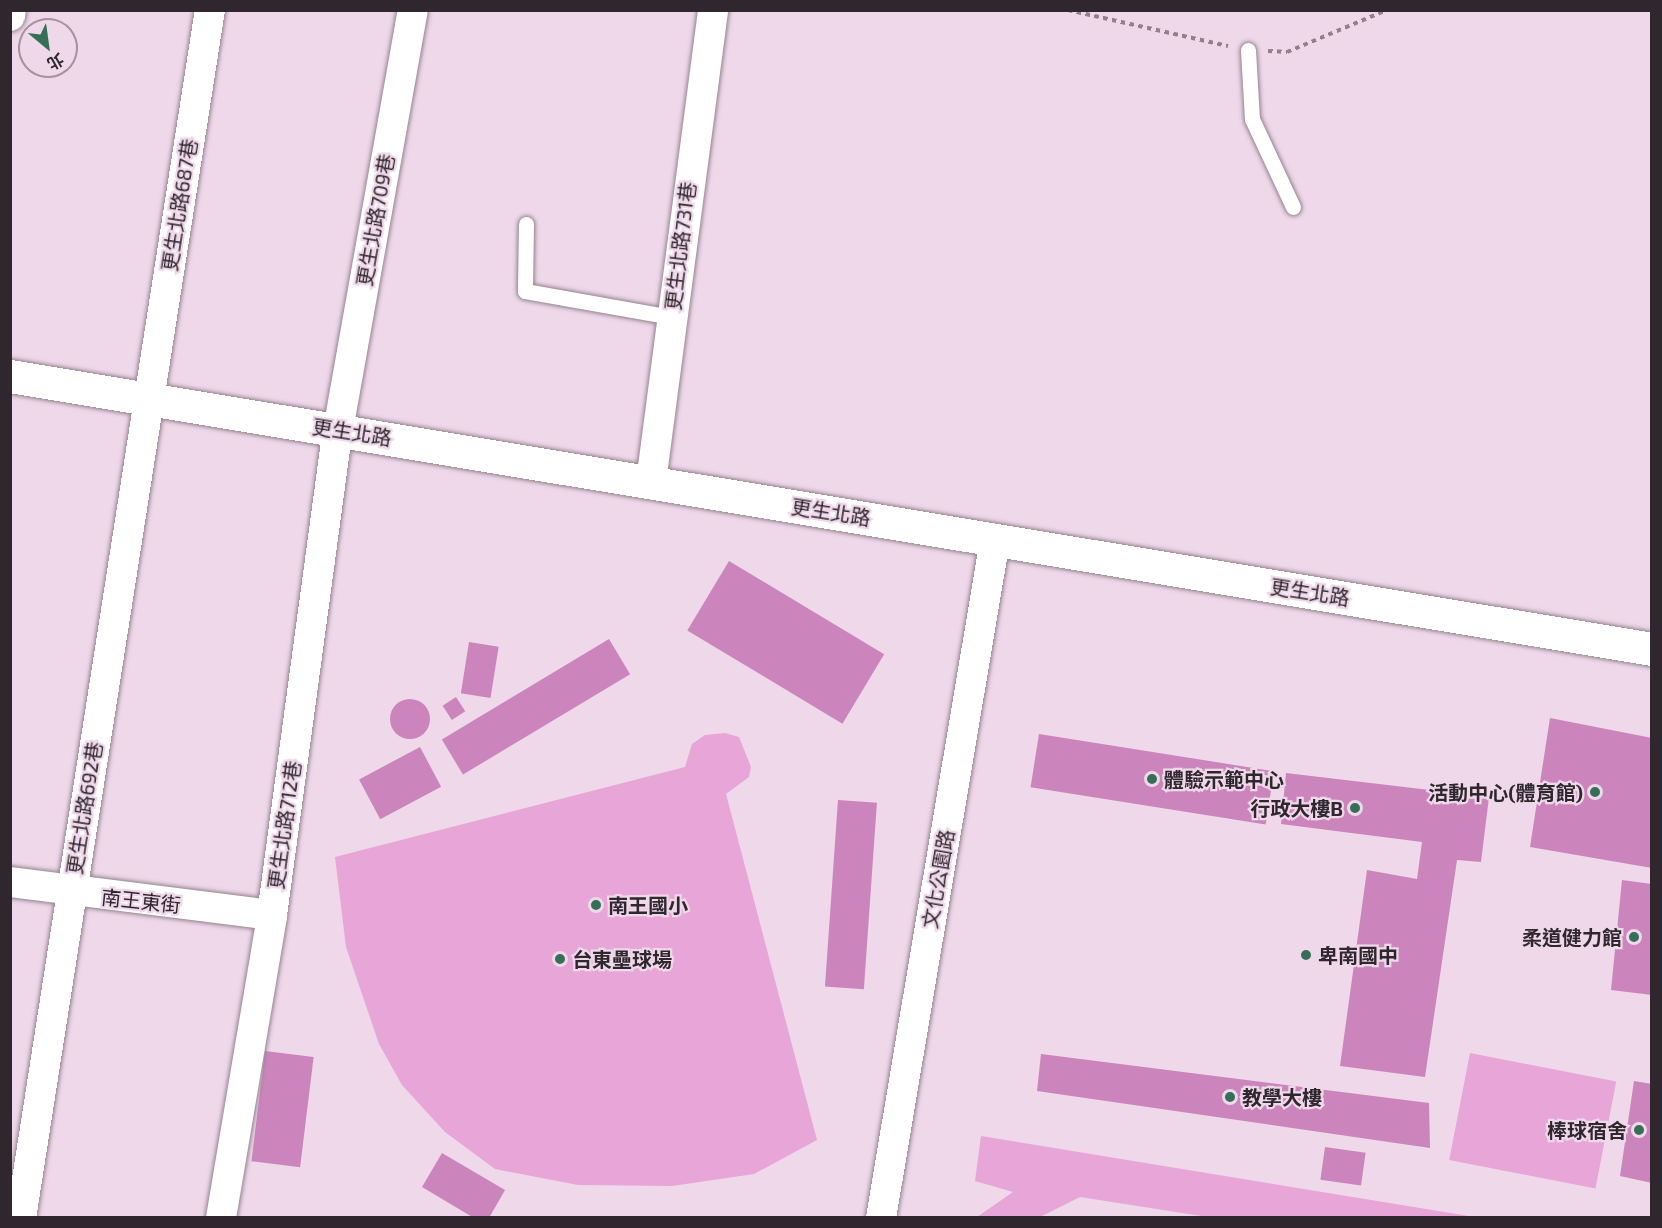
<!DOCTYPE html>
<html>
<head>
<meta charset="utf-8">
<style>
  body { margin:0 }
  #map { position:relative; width:1662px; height:1228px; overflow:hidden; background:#eed8e9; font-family:"Exo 2","Noto Sans TC",sans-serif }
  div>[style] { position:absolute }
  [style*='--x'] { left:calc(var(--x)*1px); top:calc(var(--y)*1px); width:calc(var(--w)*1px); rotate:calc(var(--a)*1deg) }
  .green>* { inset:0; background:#e7a5d8; transform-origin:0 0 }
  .building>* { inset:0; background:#cb85bc; transform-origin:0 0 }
  .round { border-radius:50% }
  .path>* { height:4px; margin-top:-2px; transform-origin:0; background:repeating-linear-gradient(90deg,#91818d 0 4.5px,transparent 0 9px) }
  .roads { filter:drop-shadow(0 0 2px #968291) drop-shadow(0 0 2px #968291) }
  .service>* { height:15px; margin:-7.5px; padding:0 7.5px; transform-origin:7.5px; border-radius:7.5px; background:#fff }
  .minor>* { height:30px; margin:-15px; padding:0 15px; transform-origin:15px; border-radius:15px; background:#fff }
  .primary>* { height:33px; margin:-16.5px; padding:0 16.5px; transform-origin:16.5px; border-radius:16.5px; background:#fff }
  .dots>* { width:16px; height:16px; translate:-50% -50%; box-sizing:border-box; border:3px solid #eed8e9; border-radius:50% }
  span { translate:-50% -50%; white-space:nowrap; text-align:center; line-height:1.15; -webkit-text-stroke:4.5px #eed8e9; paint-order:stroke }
  .street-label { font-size:20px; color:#2f272d }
  .poi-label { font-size:20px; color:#2f272d; font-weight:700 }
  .left { translate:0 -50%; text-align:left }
  .right { translate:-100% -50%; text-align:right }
  .frame { position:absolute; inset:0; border:12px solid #2f272d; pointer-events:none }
  .north { position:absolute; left:18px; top:18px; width:60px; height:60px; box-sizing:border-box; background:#eed8e9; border:2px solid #a2919e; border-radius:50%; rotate:151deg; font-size:16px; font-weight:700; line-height:24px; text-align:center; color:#2f272d }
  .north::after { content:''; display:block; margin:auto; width:21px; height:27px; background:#356f58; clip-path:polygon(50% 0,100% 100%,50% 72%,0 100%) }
</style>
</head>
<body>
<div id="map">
  <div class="green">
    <div style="clip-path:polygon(725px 733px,739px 737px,751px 767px,749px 777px,726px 794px,817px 1140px,754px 1174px,672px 1186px,578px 1185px,495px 1169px,445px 1132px,402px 1085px,379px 1044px,346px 947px,335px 857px,685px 767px,692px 744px,705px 735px)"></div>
    <div style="left:1470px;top:1053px;width:149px;height:109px;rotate:11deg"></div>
    <div style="clip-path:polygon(981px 1136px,1475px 1217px,1208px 1217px,1080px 1197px,1040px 1217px,977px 1217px,1013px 1192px,975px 1181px)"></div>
  </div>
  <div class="building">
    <div style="left:729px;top:561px;width:181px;height:81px;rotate:31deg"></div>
    <div style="left:609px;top:639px;width:41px;height:195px;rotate:59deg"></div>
    <div style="left:469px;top:642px;width:30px;height:52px;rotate:9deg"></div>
    <div style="left:456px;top:697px;width:17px;height:16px;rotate:57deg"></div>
    <div class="round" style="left:390px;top:699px;width:40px;height:40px"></div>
    <div style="clip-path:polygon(1550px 718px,1652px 738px,1652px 868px,1530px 847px)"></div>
    <div style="left:1039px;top:734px;width:238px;height:54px;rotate:9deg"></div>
    <div style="left:420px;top:747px;width:45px;height:69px;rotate:62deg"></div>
    <div style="clip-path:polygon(1286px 773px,1489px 797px,1481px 862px,1457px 860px,1425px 1077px,1340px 1066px,1367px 870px,1417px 879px,1422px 842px,1281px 824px)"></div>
    <div style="left:838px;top:800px;width:39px;height:187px;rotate:4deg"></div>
    <div style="clip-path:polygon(1622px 880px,1652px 884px,1652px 995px,1611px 990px)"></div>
    <div style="left:265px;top:1051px;width:49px;height:111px;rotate:7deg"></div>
    <div style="clip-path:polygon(1041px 1054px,1429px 1103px,1430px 1148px,1037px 1091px)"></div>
    <div style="clip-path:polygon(1634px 1081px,1652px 1084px,1652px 1183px,1620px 1176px)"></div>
    <div style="left:1325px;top:1147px;width:41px;height:33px;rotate:8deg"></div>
    <div style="clip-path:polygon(442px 1153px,505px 1190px,489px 1218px,474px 1218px,422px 1187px)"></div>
  </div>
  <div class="path">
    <div style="--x:1068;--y:10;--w:164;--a:12.7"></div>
    <div style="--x:1268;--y:51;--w:19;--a:3"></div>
    <div style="--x:1287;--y:52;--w:108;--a:-22.8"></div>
  </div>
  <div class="roads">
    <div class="service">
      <div style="--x:1248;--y:50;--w:69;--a:86.7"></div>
      <div style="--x:1252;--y:119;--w:97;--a:65"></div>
      <div style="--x:526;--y:224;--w:67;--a:90.9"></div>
      <div style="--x:525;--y:291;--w:148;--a:10.1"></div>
    </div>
    <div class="minor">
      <div style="--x:10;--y:16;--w:6;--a:-81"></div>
      <div style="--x:651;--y:482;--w:476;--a:-82.5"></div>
      <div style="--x:10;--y:882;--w:264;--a:7.2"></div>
      <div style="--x:21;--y:1218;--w:1223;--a:-81.11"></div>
      <div style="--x:221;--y:1218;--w:307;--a:-80.4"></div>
      <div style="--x:272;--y:915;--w:489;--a:-82.3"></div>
      <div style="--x:338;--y:430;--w:427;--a:-79.9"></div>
      <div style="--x:881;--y:1218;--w:688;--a:-80.46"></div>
    </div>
    <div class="primary">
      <div style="--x:10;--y:376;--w:1665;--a:9.44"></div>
    </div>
  </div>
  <div class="dots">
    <div style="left:1152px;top:779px;background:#356f58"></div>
    <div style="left:1595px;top:792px;background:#356f58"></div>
    <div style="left:1355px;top:808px;background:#356f58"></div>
    <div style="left:596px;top:905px;background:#356f58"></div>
    <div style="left:1634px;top:937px;background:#356f58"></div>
    <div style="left:1306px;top:955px;background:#356f58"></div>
    <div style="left:560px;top:959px;background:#356f58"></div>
    <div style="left:1230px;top:1097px;background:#356f58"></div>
    <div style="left:1639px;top:1130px;background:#356f58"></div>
  </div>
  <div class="street-label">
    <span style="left:179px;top:205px;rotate:-81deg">更生北路687巷</span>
    <span style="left:375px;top:220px;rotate:-80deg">更生北路709巷</span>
    <span style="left:680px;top:246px;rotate:-83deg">更生北路731巷</span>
    <span style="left:352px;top:432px;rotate:9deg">更生北路</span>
    <span style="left:831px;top:512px;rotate:9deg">更生北路</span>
    <span style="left:1310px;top:592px;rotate:9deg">更生北路</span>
    <span style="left:84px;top:808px;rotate:-81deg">更生北路692巷</span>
    <span style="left:284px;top:825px;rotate:-82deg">更生北路712巷</span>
    <span style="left:938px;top:879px;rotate:-80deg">文化公園路</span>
    <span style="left:141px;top:901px;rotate:6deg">南王東街</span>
  </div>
  <div class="poi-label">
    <span class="left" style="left:1164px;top:779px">體驗示範中心</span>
    <span class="right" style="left:1583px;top:792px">活動中心(體育館)</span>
    <span class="right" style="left:1343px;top:808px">行政大樓B</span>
    <span class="left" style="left:608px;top:905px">南王國小</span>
    <span class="right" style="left:1622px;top:937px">柔道健力館</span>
    <span class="left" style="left:1318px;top:955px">卑南國中</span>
    <span class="left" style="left:572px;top:959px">台東壘球場</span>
    <span class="left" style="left:1242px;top:1097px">教學大樓</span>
    <span class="right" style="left:1627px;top:1130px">棒球宿舍</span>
  </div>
  <div class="frame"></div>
  <div class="north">北</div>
</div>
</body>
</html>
